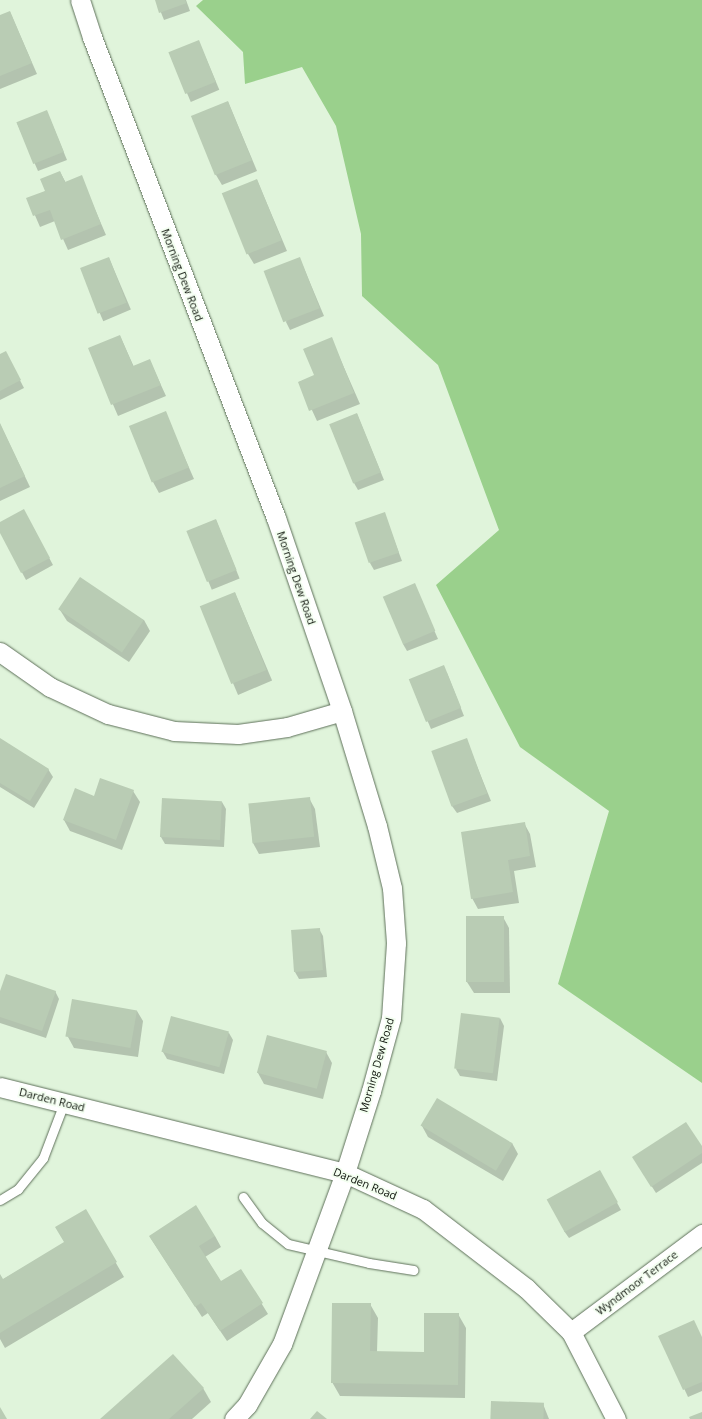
<!DOCTYPE html>
<html>
<head>
<meta charset="utf-8">
<style>
  body { margin:0 }
  #map { position:relative; width:702px; height:1419px; overflow:hidden; background:#e0f4db; font-family:"Open Sans",sans-serif }
  div>[style] { position:absolute }
  [style*='--x'] { left:calc(var(--x)*1px); top:calc(var(--y)*1px); width:calc(var(--w)*1px); rotate:calc(var(--a)*1deg) }
  .forest>* { inset:0; background:#9ad08c }
  .shadow>* { inset:0; background:#0003; transform-origin:0 0 }
  .building>* { inset:0; background:#b9ccb4; transform-origin:0 0 }
  .roads { filter:drop-shadow(0 0 1px #5e705a) drop-shadow(0 0 1px #5e705a) }
  .lane>* { height:9px; margin:-4.5px; padding:0 4.5px; transform-origin:4.5px; border-radius:4.5px; background:#fff }
  .street>* { height:19px; margin:-9.5px; padding:0 9.5px; transform-origin:9.5px; border-radius:9.5px; background:#fff }
  span { translate:-50% -50%; white-space:nowrap; text-align:center; line-height:1.15; -webkit-text-stroke:3.5px #f2feef; paint-order:stroke }
  .street-label { font-size:11px; color:#0e140c }
</style>
</head>
<body>
<div id="map">
  <div class="forest">
    <div style="clip-path:polygon(203px 0,702px 0,702px 1083px,558px 984px,609px 811px,520px 747px,436px 585px,499px 530px,438px 365px,362px 296px,361px 234px,336px 126px,302px 67px,245px 84px,243px 52px,196px 6px)"></div>
  </div>
  <div class="shadow">
    <div style="clip-path:polygon(156px 0,186px 0,190px 11px,164px 20px)"></div>
    <div style="clip-path:polygon(10px 12px,37px 74px,0 89px,0 17px)"></div>
    <div style="left:199px;top:42px;width:52px;height:31px;rotate:67deg"></div>
    <div style="clip-path:polygon(228px 102px,257px 171px,222px 185px,216px 175px)"></div>
    <div style="clip-path:polygon(50px 119px,67px 160px,38px 171px,17px 123px)"></div>
    <div style="clip-path:polygon(60px 172px,66px 183px,81px 177px,106px 235px,68px 250px,55px 221px,40px 227px,28px 199px,46px 191px)"></div>
    <div style="clip-path:polygon(257px 180px,287px 251px,254px 264px,248px 254px)"></div>
    <div style="left:109px;top:258px;width:56px;height:30px;rotate:67deg"></div>
    <div style="clip-path:polygon(303px 266px,324px 316px,290px 330px,286px 322px)"></div>
    <div style="clip-path:polygon(120px 336px,134px 367px,150px 361px,166px 396px,118px 416px,89px 349px)"></div>
    <div style="clip-path:polygon(331px 338px,360px 404px,317px 421px,299px 382px,315px 376px)"></div>
    <div style="clip-path:polygon(0 355px,9px 359px,24px 388px,0 400px)"></div>
    <div style="clip-path:polygon(165px 413px,194px 479px,159px 493px,153px 482px)"></div>
    <div style="clip-path:polygon(357px 414px,384px 480px,358px 490px,354px 483px)"></div>
    <div style="clip-path:polygon(0 424px,30px 487px,0 501px)"></div>
    <div style="clip-path:polygon(384px 513px,402px 561px,374px 570px,370px 563px)"></div>
    <div style="clip-path:polygon(28px 518px,53px 565px,26px 580px,0 531px,0 523px)"></div>
    <div style="left:216px;top:520px;width:63px;height:30px;rotate:68deg"></div>
    <div style="clip-path:polygon(414px 584px,438px 639px,407px 651px,403px 644px)"></div>
    <div style="left:235px;top:593px;width:95px;height:37px;rotate:67deg"></div>
    <div style="clip-path:polygon(60px 610px,144px 620px,150px 631px,129px 662px,67px 621px)"></div>
    <div style="clip-path:polygon(447px 673px,464px 716px,431px 729px,410px 680px)"></div>
    <div style="clip-path:polygon(0 739px,48px 769px,53px 777px,34px 808px,0 787px)"></div>
    <div style="clip-path:polygon(466px 739px,491px 801px,457px 813px,452px 806px)"></div>
    <div style="clip-path:polygon(133px 791px,140px 802px,122px 850px,70px 831px,64px 820px)"></div>
    <div style="clip-path:polygon(309px 798px,315px 809px,320px 847px,259px 854px,253px 843px,249px 805px)"></div>
    <div style="clip-path:polygon(222px 802px,226px 809px,224px 847px,165px 844px,161px 837px)"></div>
    <div style="clip-path:polygon(524px 823px,530px 834px,536px 867px,514px 871px,519px 903px,478px 909px,472px 898px)"></div>
    <div style="clip-path:polygon(503px 917px,509px 928px,510px 993px,474px 993px,467px 982px)"></div>
    <div style="clip-path:polygon(319px 929px,323px 936px,327px 977px,299px 979px,295px 972px)"></div>
    <div style="clip-path:polygon(55px 991px,59px 999px,46px 1038px,0 1023px,0 995px)"></div>
    <div style="clip-path:polygon(137px 1011px,143px 1021px,138px 1057px,74px 1048px,68px 1037px)"></div>
    <div style="clip-path:polygon(500px 1018px,504px 1026px,497px 1081px,460px 1076px,456px 1069px)"></div>
    <div style="clip-path:polygon(229px 1033px,233px 1040px,224px 1074px,167px 1059px,163px 1052px)"></div>
    <div style="clip-path:polygon(326px 1052px,332px 1063px,323px 1099px,264px 1084px,258px 1073px)"></div>
    <div style="clip-path:polygon(422px 1126px,512px 1143px,518px 1154px,503px 1181px,428px 1137px)"></div>
    <div style="clip-path:polygon(702px 1148px,702px 1163px,656px 1193px,638px 1165px)"></div>
    <div style="clip-path:polygon(600px 1172px,621px 1210px,569px 1238px,564px 1231px)"></div>
    <div style="clip-path:polygon(86px 1211px,124px 1277px,5px 1348px,0 1339px,0 1276px,2px 1280px,65px 1243px)"></div>
    <div style="clip-path:polygon(215px 1236px,221px 1247px,205px 1257px,221px 1282px,241px 1270px,268px 1314px,227px 1341px,208px 1313px,202px 1317px,150px 1237px)"></div>
    <div style="clip-path:polygon(370px 1304px,378px 1318px,377px 1352px,425px 1353px,458px 1314px,466px 1328px,465px 1398px,340px 1396px,332px 1382px)"></div>
    <div style="clip-path:polygon(660px 1336px,702px 1338px,702px 1391px,688px 1397px)"></div>
    <div style="clip-path:polygon(203px 1388px,211px 1402px,192px 1419px,102px 1419px)"></div>
    <div style="clip-path:polygon(543px 1404px,549px 1419px,491px 1419px)"></div>
  </div>
  <div class="building">
    <div style="clip-path:polygon(155px 0,185px 0,187px 3px,159px 13px)"></div>
    <div style="clip-path:polygon(10px 11px,32px 63px,0 76px,0 15px)"></div>
    <div style="left:199px;top:40px;width:45px;height:33px;rotate:68deg"></div>
    <div style="left:228px;top:101px;width:64px;height:40px;rotate:68deg"></div>
    <div style="left:47px;top:110px;width:45px;height:33px;rotate:68deg"></div>
    <div style="clip-path:polygon(60px 171px,65px 182px,82px 175px,101px 224px,61px 240px,50px 210px,33px 216px,26px 198px,45px 191px,40px 179px)"></div>
    <div style="left:257px;top:179px;width:66px;height:38px;rotate:68deg"></div>
    <div style="left:109px;top:257px;width:49px;height:31px;rotate:69deg"></div>
    <div style="left:300px;top:257px;width:55px;height:39px;rotate:69deg"></div>
    <div style="clip-path:polygon(120px 335px,133px 366px,150px 359px,161px 385px,111px 405px,88px 348px)"></div>
    <div style="clip-path:polygon(332px 337px,354px 393px,309px 411px,298px 382px,314px 375px,303px 349px)"></div>
    <div style="clip-path:polygon(6px 351px,21px 380px,0 391px,0 354px)"></div>
    <div style="left:166px;top:411px;width:61px;height:40px;rotate:68deg"></div>
    <div style="left:357px;top:413px;width:64px;height:30px;rotate:68deg"></div>
    <div style="clip-path:polygon(0 423px,25px 476px,0 488px)"></div>
    <div style="clip-path:polygon(24px 509px,50px 558px,21px 573px,0 533px,0 522px)"></div>
    <div style="left:385px;top:512px;width:43px;height:32px;rotate:71deg"></div>
    <div style="left:216px;top:519px;width:55px;height:32px;rotate:68deg"></div>
    <div style="left:80px;top:577px;width:77px;height:39px;rotate:34deg"></div>
    <div style="left:415px;top:583px;width:52px;height:35px;rotate:67deg"></div>
    <div style="left:235px;top:592px;width:84px;height:38px;rotate:68deg"></div>
    <div style="left:444px;top:665px;width:46px;height:38px;rotate:68deg"></div>
    <div style="clip-path:polygon(0 738px,49px 769px,30px 801px,0 783px)"></div>
    <div style="left:467px;top:738px;width:59px;height:38px;rotate:70deg"></div>
    <div style="clip-path:polygon(100px 778px,134px 790px,116px 840px,63px 820px,75px 788px,94px 796px)"></div>
    <div style="left:310px;top:797px;width:40px;height:62px;rotate:84deg"></div>
    <div style="left:162px;top:798px;width:60px;height:39px;rotate:3deg"></div>
    <div style="clip-path:polygon(525px 822px,530px 856px,508px 860px,513px 892px,471px 899px,461px 832px)"></div>
    <div style="left:504px;top:916px;width:66px;height:38px;rotate:90deg"></div>
    <div style="left:320px;top:928px;width:42px;height:29px;rotate:86deg"></div>
    <div style="clip-path:polygon(6px 974px,56px 991px,42px 1031px,0 1017px,0 991px)"></div>
    <div style="left:72px;top:999px;width:66px;height:38px;rotate:10deg"></div>
    <div style="left:461px;top:1013px;width:39px;height:56px;rotate:7deg"></div>
    <div style="left:171px;top:1016px;width:60px;height:37px;rotate:15deg"></div>
    <div style="left:267px;top:1035px;width:62px;height:39px;rotate:15deg"></div>
    <div style="left:437px;top:1098px;width:88px;height:32px;rotate:31deg"></div>
    <div style="clip-path:polygon(686px 1122px,702px 1146px,702px 1153px,651px 1187px,632px 1157px)"></div>
    <div style="left:600px;top:1170px;width:37px;height:61px;rotate:61deg"></div>
    <div style="clip-path:polygon(196px 1205px,215px 1236px,199px 1246px,221px 1281px,241px 1269px,263px 1303px,220px 1331px,201px 1303px,195px 1307px,149px 1236px)"></div>
    <div style="clip-path:polygon(86px 1209px,117px 1262px,0 1333px,0 1274px,3px 1279px,64px 1242px,55px 1227px)"></div>
    <div style="clip-path:polygon(332px 1303px,371px 1303px,370px 1351px,424px 1352px,424px 1313px,459px 1313px,458px 1385px,331px 1383px)"></div>
    <div style="clip-path:polygon(694px 1320px,702px 1337px,702px 1382px,683px 1390px,658px 1336px)"></div>
    <div style="clip-path:polygon(173px 1354px,204px 1388px,169px 1419px,100px 1419px)"></div>
    <div style="left:491px;top:1401px;width:53px;height:18px;rotate:2deg"></div>
    <div style="clip-path:polygon(0 1407px,7px 1419px,0 1419px)"></div>
    <div style="clip-path:polygon(317px 1411px,327px 1419px,310px 1419px)"></div>
    <div style="clip-path:polygon(702px 1412px,702px 1419px,690px 1419px,689px 1417px)"></div>
  </div>
  <div class="roads">
    <div class="lane">
      <div style="--x:243;--y:1197;--w:32;--a:54"></div>
      <div style="--x:262;--y:1223;--w:33;--a:39"></div>
      <div style="--x:288;--y:1244;--w:83;--a:13.2"></div>
      <div style="--x:369;--y:1263;--w:45;--a:9"></div>
      <div style="--x:0;--y:1200;--w:21;--a:-31"></div>
      <div style="--x:18;--y:1189;--w:40;--a:-51"></div>
      <div style="--x:43;--y:1158;--w:59;--a:-69.1"></div>
    </div>
    <div class="street">
      <div style="--x:80;--y:0;--w:39;--a:72"></div>
      <div style="--x:92;--y:37;--w:515;--a:69.07"></div>
      <div style="--x:276;--y:518;--w:204;--a:71.1"></div>
      <div style="--x:342;--y:711;--w:120;--a:73.1"></div>
      <div style="--x:377;--y:826;--w:64;--a:76.4"></div>
      <div style="--x:392;--y:888;--w:55;--a:85.8"></div>
      <div style="--x:396;--y:943;--w:75;--a:93.8"></div>
      <div style="--x:391;--y:1018;--w:76;--a:105.3"></div>
      <div style="--x:371;--y:1091;--w:86;--a:107.6"></div>
      <div style="--x:345;--y:1173;--w:182;--a:110.2"></div>
      <div style="--x:282;--y:1344;--w:70;--a:119.8"></div>
      <div style="--x:247;--y:1405;--w:19;--a:133"></div>
      <div style="--x:0;--y:652;--w:61;--a:35"></div>
      <div style="--x:50;--y:687;--w:64;--a:25"></div>
      <div style="--x:108;--y:714;--w:68;--a:14.4"></div>
      <div style="--x:174;--y:731;--w:64;--a:2.7"></div>
      <div style="--x:238;--y:734;--w:49;--a:-8.1"></div>
      <div style="--x:287;--y:727;--w:57;--a:-16.2"></div>
      <div style="--x:0;--y:1087;--w:356;--a:14"></div>
      <div style="--x:345;--y:1173;--w:86;--a:24.8"></div>
      <div style="--x:423;--y:1209;--w:130;--a:37.5"></div>
      <div style="--x:526;--y:1288;--w:63;--a:44.4"></div>
      <div style="--x:571;--y:1332;--w:98;--a:62.7"></div>
      <div style="--x:571;--y:1332;--w:164;--a:-36.8"></div>
    </div>
  </div>
  <div class="street-label">
    <span style="left:182px;top:275px;rotate:69deg">Morning Dew Road</span>
    <span style="left:296px;top:578px;rotate:71deg">Morning Dew Road</span>
    <span style="left:377px;top:1065px;rotate:-74deg">Morning Dew Road</span>
    <span style="left:52px;top:1100px;rotate:14deg">Darden Road</span>
    <span style="left:365px;top:1184px;rotate:22deg">Darden Road</span>
    <span style="left:637px;top:1283px;rotate:-37deg">Wyndmoor Terrace</span>
  </div>
</div>
</body>
</html>
